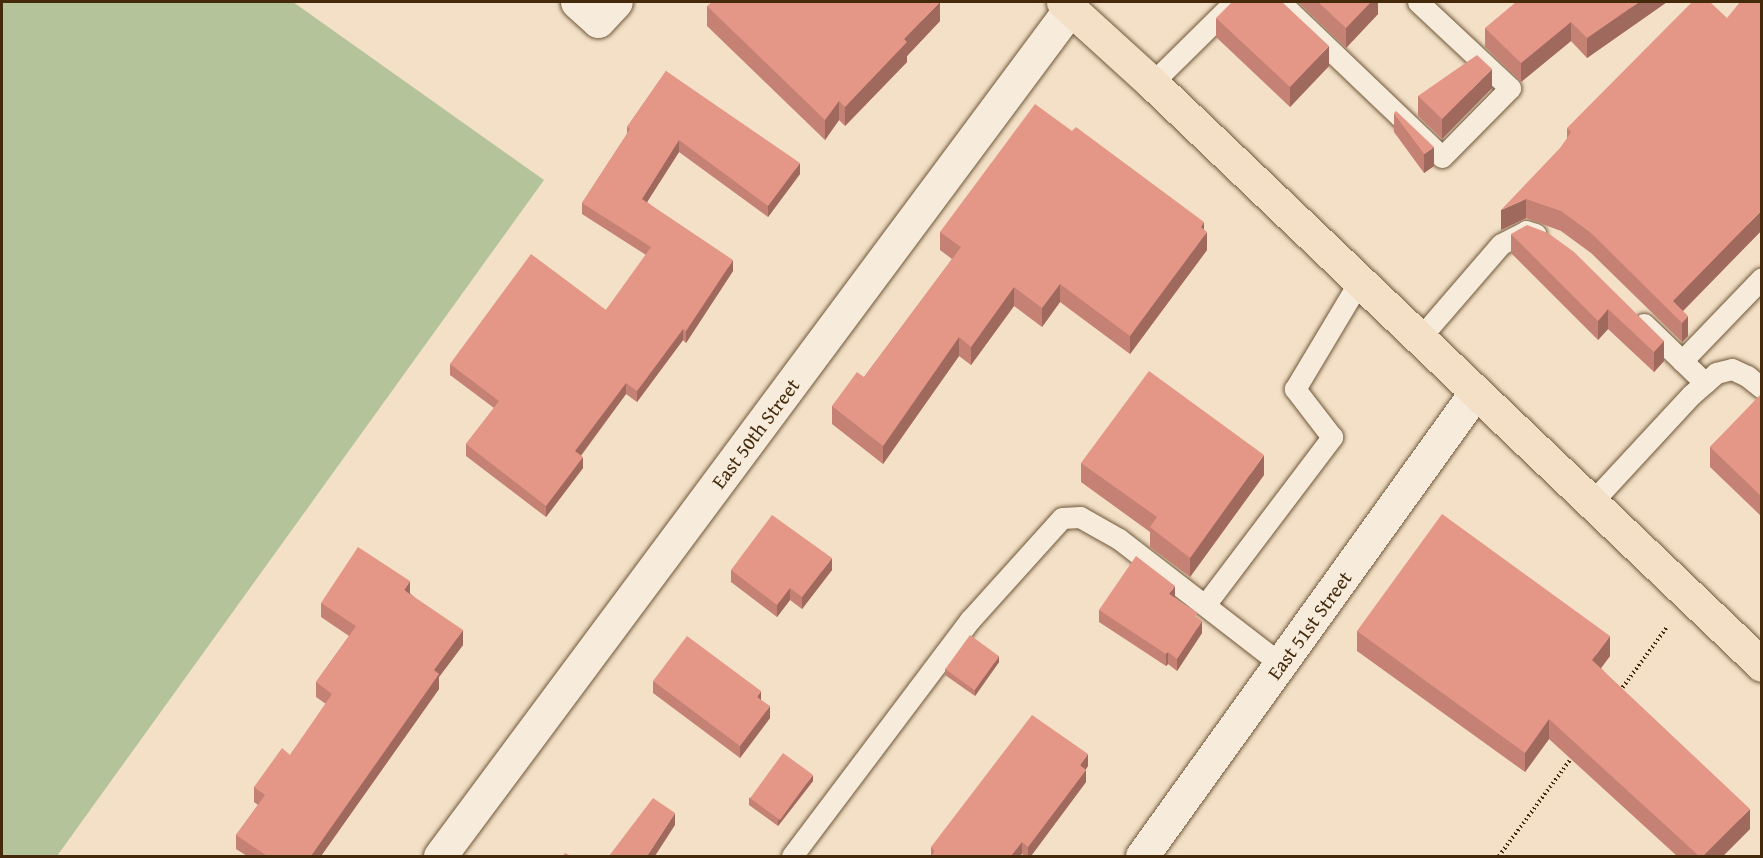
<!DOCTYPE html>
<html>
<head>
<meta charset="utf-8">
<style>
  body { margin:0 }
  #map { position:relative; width:1763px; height:858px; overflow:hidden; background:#f3e0c7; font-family:"Gentium Book Plus",serif }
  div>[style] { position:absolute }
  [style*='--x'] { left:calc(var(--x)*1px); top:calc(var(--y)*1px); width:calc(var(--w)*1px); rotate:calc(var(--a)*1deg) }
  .green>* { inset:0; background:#b5c39a }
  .path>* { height:4px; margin-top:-2px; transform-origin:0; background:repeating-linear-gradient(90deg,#442a0b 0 1.5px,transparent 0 4.5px) }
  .roads { filter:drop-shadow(0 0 2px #70583a) drop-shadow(0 0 2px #70583a) }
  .lane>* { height:21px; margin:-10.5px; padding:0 10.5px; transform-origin:10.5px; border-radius:10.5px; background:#f7ebdb }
  .street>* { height:33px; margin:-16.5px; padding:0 16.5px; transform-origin:16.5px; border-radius:16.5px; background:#f7ebdb }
  .primary>* { height:33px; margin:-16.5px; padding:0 16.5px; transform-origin:16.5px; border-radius:16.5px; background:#f3e0c7 }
  .wall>* { inset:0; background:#c48174 }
  .shaded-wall>* { inset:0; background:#a0695e }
  .building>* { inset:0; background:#e49687; transform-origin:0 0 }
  span { translate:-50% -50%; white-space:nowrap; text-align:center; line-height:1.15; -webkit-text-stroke:4.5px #f7ebdb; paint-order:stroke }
  .street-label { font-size:20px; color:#442a0b }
  .frame { position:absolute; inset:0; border:3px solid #442a0b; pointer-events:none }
</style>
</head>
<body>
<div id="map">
  <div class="green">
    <div style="clip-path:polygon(2px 2px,293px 2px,544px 180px,57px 856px,2px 856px)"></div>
  </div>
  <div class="path">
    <div style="--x:1620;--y:691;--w:79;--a:-53.7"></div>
    <div style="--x:1499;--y:856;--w:124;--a:-53.5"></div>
  </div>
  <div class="roads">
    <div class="lane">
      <div style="--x:1280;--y:2;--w:224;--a:43.7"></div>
      <div style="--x:1442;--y:157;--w:97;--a:-45.4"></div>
      <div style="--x:1510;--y:88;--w:126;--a:-136.9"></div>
      <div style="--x:1152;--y:83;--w:115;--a:-44.6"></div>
      <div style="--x:1644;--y:324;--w:85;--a:44"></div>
      <div style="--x:1419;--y:339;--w:125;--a:-49.2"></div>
      <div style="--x:1501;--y:244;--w:28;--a:-27"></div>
      <div style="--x:1526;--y:231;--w:10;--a:17"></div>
      <div style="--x:1682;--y:361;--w:115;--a:-46.1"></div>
      <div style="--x:1591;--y:503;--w:147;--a:-47.2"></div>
      <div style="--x:1691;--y:395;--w:33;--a:-41"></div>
      <div style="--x:1716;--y:373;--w:16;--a:-14"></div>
      <div style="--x:1732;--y:369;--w:17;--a:25"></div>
      <div style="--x:1747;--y:376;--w:19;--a:39"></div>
      <div style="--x:1205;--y:605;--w:211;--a:-52.9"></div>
      <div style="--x:1332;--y:437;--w:61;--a:-127.6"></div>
      <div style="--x:1295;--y:389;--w:125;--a:-59.1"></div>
      <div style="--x:792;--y:856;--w:296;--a:-53"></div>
      <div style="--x:970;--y:620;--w:137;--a:-48"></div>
      <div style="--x:1062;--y:518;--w:18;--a:-3"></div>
      <div style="--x:1080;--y:517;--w:45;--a:29.4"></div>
      <div style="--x:1119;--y:539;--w:205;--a:37.7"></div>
    </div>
    <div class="street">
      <div style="--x:577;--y:2;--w:28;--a:42"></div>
      <div style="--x:598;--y:21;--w:26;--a:-47"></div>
      <div style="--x:440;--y:856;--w:1056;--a:-53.36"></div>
      <div style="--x:1142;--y:856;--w:570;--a:-54.28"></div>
    </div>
    <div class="primary">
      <div style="--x:1063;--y:2;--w:120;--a:42.3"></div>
      <div style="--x:1152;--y:83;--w:843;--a:43.65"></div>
    </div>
  </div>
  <div class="wall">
    <div style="clip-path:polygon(1298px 2px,1378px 2px,1378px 14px,1346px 48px)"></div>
    <div style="clip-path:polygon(1667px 2px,1587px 58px,1571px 41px,1521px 82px,1485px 47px,1485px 28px)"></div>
    <div style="clip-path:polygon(707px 6px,940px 21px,907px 56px,907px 62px,845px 126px,839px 120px,825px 140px,707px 26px)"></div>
    <div style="clip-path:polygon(1216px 18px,1329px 66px,1290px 107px,1216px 37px)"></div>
    <div style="clip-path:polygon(666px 71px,800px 174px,768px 217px,679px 152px,647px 202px,733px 271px,686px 343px,683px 340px,637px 402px,626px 394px,581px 456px,583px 468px,546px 517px,466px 456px,466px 444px,494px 408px,450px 375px,450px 364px,606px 310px,646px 255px,582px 214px,582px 203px,627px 134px,627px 127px)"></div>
    <div style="clip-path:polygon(1492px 88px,1442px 139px,1418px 116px,1418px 96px)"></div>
    <div style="clip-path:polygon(1394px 113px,1434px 166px,1424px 173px,1394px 132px)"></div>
    <div style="clip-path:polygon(1567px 128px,1761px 231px,1683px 311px,1688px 336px,1682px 342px,1591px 253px,1561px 231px,1526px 218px,1501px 230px,1567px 139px)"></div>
    <div style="clip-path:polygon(1204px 229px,1207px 250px,1130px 354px,1060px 302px,1042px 327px,1014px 306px,971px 365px,959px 356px,883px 464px,832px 424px,832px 406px,864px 377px,952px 259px,940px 250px,940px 232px)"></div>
    <div style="clip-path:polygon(1511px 234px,1664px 341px,1664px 361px,1654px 372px,1608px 329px,1598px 340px,1511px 253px)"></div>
    <div style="clip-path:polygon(1761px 396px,1761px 516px,1710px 467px,1710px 447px)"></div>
    <div style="clip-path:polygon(1081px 463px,1264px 475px,1190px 577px,1150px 547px,1150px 532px,1081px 482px)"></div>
    <div style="clip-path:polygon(731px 570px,832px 570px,802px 609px,790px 600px,777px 617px,731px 582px)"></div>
    <div style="clip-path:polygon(410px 593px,463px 645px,439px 677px,439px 689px,321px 856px,247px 856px,236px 849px,236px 835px,258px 805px,254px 802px,254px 787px,290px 755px,326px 704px,316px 697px,316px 682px,349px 636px,321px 617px,321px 603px)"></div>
    <div style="clip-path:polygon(1175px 597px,1202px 633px,1177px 671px,1168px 664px,1166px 666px,1099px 622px,1099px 610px)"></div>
    <div style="clip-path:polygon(1357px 631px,1610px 656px,1601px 668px,1750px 829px,1723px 856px,1677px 856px,1549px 739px,1525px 772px,1357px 651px)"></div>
    <div style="clip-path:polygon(999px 662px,975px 696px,945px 675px,945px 669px)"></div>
    <div style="clip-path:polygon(653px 681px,761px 700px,770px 718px,740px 758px,653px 693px)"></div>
    <div style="clip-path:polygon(1088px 766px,1086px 769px,1086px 782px,1031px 856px,1025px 856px,1022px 854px,931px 856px,931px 847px)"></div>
    <div style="clip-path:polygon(813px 781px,778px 826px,749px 805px,749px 798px)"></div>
  </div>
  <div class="shaded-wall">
    <div style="clip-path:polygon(940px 2px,940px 21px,907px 56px,907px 62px,845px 126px,845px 107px,904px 39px)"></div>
    <div style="clip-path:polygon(1369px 2px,1378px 2px,1378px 14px,1346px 48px,1346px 28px)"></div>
    <div style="clip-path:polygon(1639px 2px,1667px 2px,1587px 58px,1587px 38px)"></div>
    <div style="clip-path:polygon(1571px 22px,1571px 41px,1521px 82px,1521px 63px)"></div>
    <div style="clip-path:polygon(1329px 46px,1329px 66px,1290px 107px,1290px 87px)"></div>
    <div style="clip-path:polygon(1492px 69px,1492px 88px,1442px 139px,1442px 119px)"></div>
    <div style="clip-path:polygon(839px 101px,839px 120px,825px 140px,825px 120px)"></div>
    <div style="clip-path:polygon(679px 140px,679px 152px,642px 210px,642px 199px)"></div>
    <div style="clip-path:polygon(1434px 147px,1434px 166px,1424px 173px,1424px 154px)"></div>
    <div style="clip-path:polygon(800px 163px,800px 174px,768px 217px,768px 206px)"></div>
    <div style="clip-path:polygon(1526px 199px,1526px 218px,1501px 230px,1501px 210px)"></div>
    <div style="clip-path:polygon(1761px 211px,1761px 231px,1677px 317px,1673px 301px)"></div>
    <div style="clip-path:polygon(1204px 222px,1204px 236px,1207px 232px,1207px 250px,1130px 354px,1130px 336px)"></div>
    <div style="clip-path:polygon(733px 260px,733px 271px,686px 343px,686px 331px)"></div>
    <div style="clip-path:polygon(1060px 284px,1060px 302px,1042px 327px,1042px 308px)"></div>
    <div style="clip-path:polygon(1014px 287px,1014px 306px,971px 365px,971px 347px)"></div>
    <div style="clip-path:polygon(1608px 309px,1608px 329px,1598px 340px,1598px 321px)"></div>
    <div style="clip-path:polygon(1688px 316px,1688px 336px,1682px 342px,1682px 323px)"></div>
    <div style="clip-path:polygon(683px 329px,683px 340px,637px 402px,637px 391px)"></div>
    <div style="clip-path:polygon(959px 337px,959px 356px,883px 464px,883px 446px)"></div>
    <div style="clip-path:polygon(1664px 341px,1664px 361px,1654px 372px,1654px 352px)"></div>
    <div style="clip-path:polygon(626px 383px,626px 394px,575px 463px,575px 451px)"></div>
    <div style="clip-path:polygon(1264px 455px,1264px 475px,1190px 577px,1190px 558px)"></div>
    <div style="clip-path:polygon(583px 457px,583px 468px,546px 517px,546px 506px)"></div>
    <div style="clip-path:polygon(832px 558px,832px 570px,802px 609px,802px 597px)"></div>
    <div style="clip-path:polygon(410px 581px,410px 596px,404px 590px)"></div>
    <div style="clip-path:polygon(1175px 586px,1175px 598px,1169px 594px)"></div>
    <div style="clip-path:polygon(790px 588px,790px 600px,777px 617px,777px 605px)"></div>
    <div style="clip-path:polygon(1202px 621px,1202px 633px,1177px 671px,1177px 659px)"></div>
    <div style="clip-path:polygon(463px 630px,463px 645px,439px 677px,439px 689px,321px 856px,311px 856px,434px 670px)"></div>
    <div style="clip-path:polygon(1610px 636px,1610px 656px,1592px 680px,1592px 660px)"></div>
    <div style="clip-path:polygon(1168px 652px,1168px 664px,1166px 666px,1166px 654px)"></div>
    <div style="clip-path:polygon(999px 656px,999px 662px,975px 696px,975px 690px)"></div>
    <div style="clip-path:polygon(761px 691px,761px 703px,757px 697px)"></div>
    <div style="clip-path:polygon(770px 706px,770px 718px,740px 758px,740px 746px)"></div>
    <div style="clip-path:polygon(1549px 719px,1549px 739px,1525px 772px,1525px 753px)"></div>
    <div style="clip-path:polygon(1088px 754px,1088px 766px,1080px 777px,1080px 765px)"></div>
    <div style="clip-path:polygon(1086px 770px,1086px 782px,1031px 856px,1028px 856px,1028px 847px)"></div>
    <div style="clip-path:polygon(813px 775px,813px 781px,778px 826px,778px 820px)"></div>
    <div style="clip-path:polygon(1750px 809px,1750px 829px,1723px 856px,1703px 856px)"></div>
    <div style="clip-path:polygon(675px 813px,675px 825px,655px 856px,647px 856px)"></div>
    <div style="clip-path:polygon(1022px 842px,1022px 854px,1020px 856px,1011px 856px)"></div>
  </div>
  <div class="building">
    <div style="clip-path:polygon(712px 2px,940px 2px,904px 39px,907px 42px,845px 107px,839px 101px,825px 120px,707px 6px)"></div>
    <div style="clip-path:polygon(1232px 2px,1282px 2px,1329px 46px,1290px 87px,1216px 18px)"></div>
    <div style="clip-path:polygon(1318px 2px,1371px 2px,1346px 28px)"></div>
    <div style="clip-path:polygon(1516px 2px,1639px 2px,1587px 38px,1571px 22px,1521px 63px,1485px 28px)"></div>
    <div style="clip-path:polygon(1692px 2px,1710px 2px,1727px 18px,1740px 2px,1761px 2px,1761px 211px,1673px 301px,1688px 316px,1682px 323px,1591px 233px,1561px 211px,1526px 199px,1501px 210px,1561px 147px,1571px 132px,1567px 128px)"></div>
    <div style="clip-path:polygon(1477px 55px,1492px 69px,1442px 119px,1418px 96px)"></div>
    <div style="clip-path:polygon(666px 71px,800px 163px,768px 206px,679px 140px,642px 199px,733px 260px,686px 331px,683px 329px,637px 391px,626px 383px,575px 451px,583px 457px,546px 506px,466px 444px,499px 401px,450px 364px,531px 254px,606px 310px,651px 247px,582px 203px,630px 129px,627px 127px)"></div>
    <div style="clip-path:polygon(1035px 104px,1072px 131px,1076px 127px,1204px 222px,1201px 227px,1207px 232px,1130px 336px,1060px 284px,1042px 308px,1014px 287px,971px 347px,959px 337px,883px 446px,832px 406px,857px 372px,864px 377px,961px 247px,940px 232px)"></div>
    <div style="clip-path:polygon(1396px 111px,1434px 147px,1424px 154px,1394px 113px)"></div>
    <div style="clip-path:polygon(1527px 225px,1548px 233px,1574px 252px,1664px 341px,1654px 352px,1608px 309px,1598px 321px,1511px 234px)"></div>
    <div style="clip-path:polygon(1149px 371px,1264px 455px,1190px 558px,1150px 527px,1157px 517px,1081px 463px)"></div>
    <div style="clip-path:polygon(1760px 395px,1761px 396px,1761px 496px,1710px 447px)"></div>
    <div style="clip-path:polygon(1442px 514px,1610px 636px,1592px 660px,1750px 809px,1703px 856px,1699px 856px,1549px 719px,1525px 753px,1357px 631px)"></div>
    <div style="clip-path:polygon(772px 515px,832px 558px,802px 597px,790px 588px,777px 605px,731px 570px)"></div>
    <div style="clip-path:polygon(358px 547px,410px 581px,404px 590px,463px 630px,434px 670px,439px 674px,311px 856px,267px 856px,236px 835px,265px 795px,254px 787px,282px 748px,290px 755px,332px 694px,316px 682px,356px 626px,321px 603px)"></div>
    <div style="clip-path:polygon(1136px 556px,1175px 586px,1169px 594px,1198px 613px,1195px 616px,1202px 621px,1177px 659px,1168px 652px,1166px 654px,1099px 610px)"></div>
    <div style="left:970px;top:635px;width:36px;height:42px;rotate:36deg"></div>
    <div style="clip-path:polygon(687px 636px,761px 691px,757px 697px,770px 706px,740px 746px,653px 681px)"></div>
    <div style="clip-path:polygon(1032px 715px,1088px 754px,1080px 765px,1086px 770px,1028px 847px,1022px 842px,1011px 856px,931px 856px,935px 851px,931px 847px)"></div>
    <div style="left:783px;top:753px;width:37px;height:56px;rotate:36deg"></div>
    <div style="clip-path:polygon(653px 798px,675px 813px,647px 856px,609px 856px)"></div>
    <div style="clip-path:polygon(565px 853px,571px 856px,563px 856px)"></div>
  </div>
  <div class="street-label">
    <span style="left:755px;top:433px;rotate:-53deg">East 50th Street</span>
    <span style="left:1309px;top:625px;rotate:-54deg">East 51st Street</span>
  </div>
  <div class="frame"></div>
</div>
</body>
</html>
